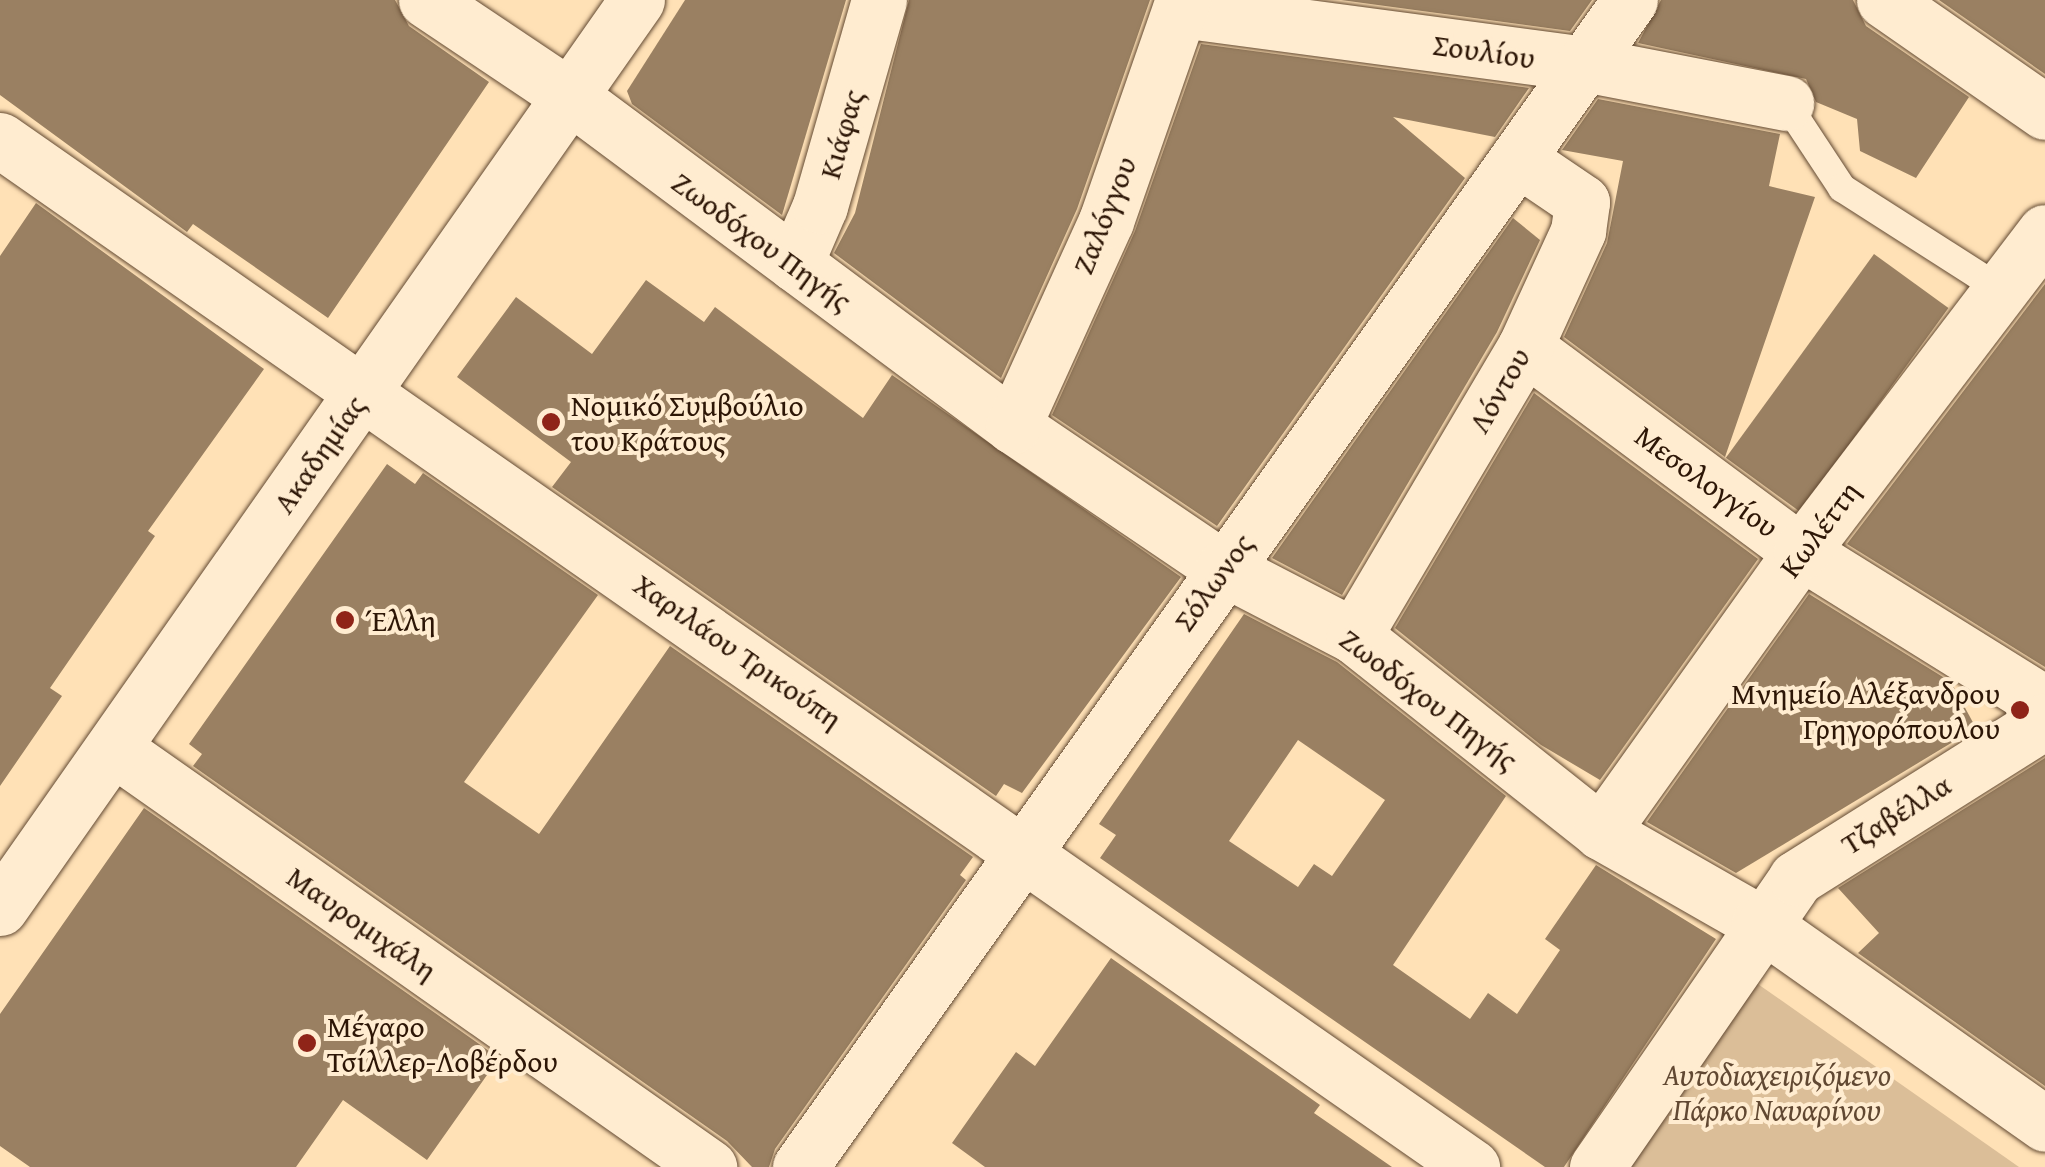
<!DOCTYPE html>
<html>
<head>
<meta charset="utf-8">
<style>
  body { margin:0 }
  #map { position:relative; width:2045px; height:1167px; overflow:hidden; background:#ffe1b6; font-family:"Gentium Book Plus",serif }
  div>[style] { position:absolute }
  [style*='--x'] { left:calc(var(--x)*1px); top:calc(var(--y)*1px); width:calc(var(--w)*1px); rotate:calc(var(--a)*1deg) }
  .green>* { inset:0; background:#dbbe98 }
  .building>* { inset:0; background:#9a8062; transform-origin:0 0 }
  .roads { filter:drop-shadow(0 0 2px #624932) drop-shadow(0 0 2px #624932) }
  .lane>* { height:28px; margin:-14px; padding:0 14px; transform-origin:14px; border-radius:14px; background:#ffecd0 }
  .street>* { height:55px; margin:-27.5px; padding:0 27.5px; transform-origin:27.5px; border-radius:27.5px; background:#ffecd0 }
  .secondary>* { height:55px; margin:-27.5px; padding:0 27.5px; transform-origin:27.5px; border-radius:27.5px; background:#ffecd0 }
  .dots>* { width:28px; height:28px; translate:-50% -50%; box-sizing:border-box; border:5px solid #ffecd0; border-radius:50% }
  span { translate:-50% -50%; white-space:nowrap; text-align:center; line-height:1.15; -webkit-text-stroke:8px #ffecd0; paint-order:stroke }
  .street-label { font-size:30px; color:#2d1606 }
  .poi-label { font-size:30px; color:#2d1606 }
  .left { translate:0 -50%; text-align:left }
  .right { translate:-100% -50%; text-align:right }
  .park-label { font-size:30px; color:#614832; font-style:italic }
</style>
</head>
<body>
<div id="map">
  <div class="green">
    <div style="clip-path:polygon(1755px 982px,2019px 1167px,1629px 1167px)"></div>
  </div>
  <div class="building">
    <div style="clip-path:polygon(0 0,395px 0,409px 26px,489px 82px,328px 318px,193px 224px,187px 232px,0 95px)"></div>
    <div style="clip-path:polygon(685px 0,846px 0,782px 215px,632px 104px,627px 91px)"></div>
    <div style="clip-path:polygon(909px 0,1150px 0,1077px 209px,1001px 378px,834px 253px,855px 213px)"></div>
    <div style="clip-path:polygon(1341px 0,1592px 0,1570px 31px)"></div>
    <div style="clip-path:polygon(1661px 0,1853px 0,1866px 26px,1969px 97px,1916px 178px,1860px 151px,1857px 119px,1816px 102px,1806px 79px,1638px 43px)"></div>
    <div style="clip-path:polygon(1939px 0,2045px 0,2045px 74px)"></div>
    <div style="clip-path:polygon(1201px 44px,1529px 88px,1495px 137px,1393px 117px,1465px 178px,1217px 526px,1052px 415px,1135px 231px)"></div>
    <div style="clip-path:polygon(1598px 99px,1780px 134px,1769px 186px,1815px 197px,1725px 457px,1564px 337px,1607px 243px,1623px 161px,1562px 150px)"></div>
    <div style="clip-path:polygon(36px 203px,264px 369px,148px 531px,155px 536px,50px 688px,62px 696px,0 786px,0 256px)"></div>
    <div style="clip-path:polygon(1513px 218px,1540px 240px,1497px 332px,1342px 595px,1272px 558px)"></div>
    <div style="left:1874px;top:254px;width:92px;height:252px;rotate:36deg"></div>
    <div style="clip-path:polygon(646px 280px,704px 322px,715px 307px,863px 418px,892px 375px,1181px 577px,1022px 793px,1004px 784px,996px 796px,552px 487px,571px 462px,457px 377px,516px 297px,592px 354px)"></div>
    <div style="clip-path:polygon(2045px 284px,2045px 667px,1847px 544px)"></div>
    <div style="clip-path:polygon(1534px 393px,1758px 559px,1600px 780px,1541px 745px,1395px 628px)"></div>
    <div style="clip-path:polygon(387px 464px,415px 484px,423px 473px,598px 595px,464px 782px,539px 834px,670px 646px,973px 857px,960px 875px,966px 880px,775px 1149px,769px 1167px,752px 1167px,727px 1141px,193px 766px,202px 754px,189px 744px)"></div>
    <div style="clip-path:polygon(1809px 594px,1951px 682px,1976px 728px,1736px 873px,1647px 822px)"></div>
    <div style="clip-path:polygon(evenodd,1244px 614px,1337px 662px,1506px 796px,1393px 965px,1470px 1019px,1488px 993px,1517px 1014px,1560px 950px,1545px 939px,1596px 865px,1716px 939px,1564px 1167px,1545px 1167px,1100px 858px,1116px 835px,1099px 824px,1244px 614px,1298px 740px,1385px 800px,1332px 876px,1314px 864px,1298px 887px,1229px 841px,1298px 740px)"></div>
    <div style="clip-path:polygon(2045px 758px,2045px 1086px,1858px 953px,1879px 933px,1838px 888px)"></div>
    <div style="clip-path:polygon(144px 808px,499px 1058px,427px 1160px,343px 1100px,296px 1167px,30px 1167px,0 1146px,0 1014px)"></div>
    <div style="clip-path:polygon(1111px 958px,1320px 1105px,1314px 1113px,1392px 1167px,985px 1167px,952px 1143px,1016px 1052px,1035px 1066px)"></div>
  </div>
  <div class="roads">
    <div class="lane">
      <div style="--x:1786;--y:103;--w:102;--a:56.6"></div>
      <div style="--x:1842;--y:188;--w:188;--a:32.6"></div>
    </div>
    <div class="street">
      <div style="--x:426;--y:0;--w:174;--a:33.8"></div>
      <div style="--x:571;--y:97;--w:551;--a:36.66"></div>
      <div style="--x:1013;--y:426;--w:254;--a:34.1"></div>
      <div style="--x:1223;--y:568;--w:148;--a:27.4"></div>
      <div style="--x:1354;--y:636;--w:315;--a:38.4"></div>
      <div style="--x:1601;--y:832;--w:182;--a:29.7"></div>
      <div style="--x:1759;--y:922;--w:350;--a:35.2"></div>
      <div style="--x:1884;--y:0;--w:196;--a:34.8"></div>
      <div style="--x:1180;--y:10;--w:408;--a:7.6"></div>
      <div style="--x:1584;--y:64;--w:206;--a:10.9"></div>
      <div style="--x:795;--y:264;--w:63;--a:-66.7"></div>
      <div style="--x:820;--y:206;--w:214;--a:-74"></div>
      <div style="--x:1525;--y:347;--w:344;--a:36.6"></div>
      <div style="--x:1801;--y:552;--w:287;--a:31.9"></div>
      <div style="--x:1013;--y:426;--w:225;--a:-65.6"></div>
      <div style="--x:1106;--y:221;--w:234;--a:-70.8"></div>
      <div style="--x:1354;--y:636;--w:336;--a:-59.4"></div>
      <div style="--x:1525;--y:347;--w:128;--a:-65.4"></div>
      <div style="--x:1578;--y:231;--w:29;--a:-82"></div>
      <div style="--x:1582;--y:202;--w:78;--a:-145.9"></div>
      <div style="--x:113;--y:748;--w:729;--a:35.11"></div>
      <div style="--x:1601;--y:832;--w:344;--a:-54.5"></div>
      <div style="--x:1801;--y:552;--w:402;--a:-52.7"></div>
      <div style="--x:1597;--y:1167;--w:351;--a:-55.4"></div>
      <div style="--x:1796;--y:878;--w:294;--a:-32.2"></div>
    </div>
    <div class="secondary">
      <div style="--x:0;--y:140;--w:1795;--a:34.9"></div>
      <div style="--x:0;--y:908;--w:1109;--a:-54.95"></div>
      <div style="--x:800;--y:1167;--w:1432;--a:-54.58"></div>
    </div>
  </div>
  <div class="dots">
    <div style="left:551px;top:422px;background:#8f2418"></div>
    <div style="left:345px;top:620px;background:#8f2418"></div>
    <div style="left:2020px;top:710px;background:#8f2418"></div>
    <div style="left:307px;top:1043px;background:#8f2418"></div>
  </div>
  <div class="street-label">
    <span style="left:1484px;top:51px;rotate:8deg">Σουλίου</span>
    <span style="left:841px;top:134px;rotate:-74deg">Κιάφας</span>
    <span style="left:1104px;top:215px;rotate:-68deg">Ζαλόγγου</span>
    <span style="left:762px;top:241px;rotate:36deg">Ζωοδόχου Πηγής</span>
    <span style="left:1499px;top:390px;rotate:-60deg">Λόντου</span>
    <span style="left:319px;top:454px;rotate:-55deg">Ακαδημίας</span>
    <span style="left:1707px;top:481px;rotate:36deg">Μεσολογγίου</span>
    <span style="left:1819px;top:529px;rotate:-53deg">Κωλέττη</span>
    <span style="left:1213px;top:582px;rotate:-54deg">Σόλωνος</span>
    <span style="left:738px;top:651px;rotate:35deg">Χαριλάου Τρικούπη</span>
    <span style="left:1429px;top:699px;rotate:37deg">Ζωοδόχου Πηγής</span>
    <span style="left:1896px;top:814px;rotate:-32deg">Τζαβέλλα</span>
    <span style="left:362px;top:923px;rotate:35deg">Μαυρομιχάλη</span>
  </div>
  <div class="poi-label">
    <span class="left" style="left:571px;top:422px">Νομικό Συμβούλιο<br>του Κράτους</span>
    <span class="left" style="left:365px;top:620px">Έλλη</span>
    <span class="right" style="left:2000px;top:710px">Μνημείο Αλέξανδρου<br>Γρηγορόπουλου</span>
    <span class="left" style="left:327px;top:1043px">Μέγαρο<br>Τσίλλερ-Λοβέρδου</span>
  </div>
  <div class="park-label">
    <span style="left:1777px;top:1091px">Αυτοδιαχειριζόμενο<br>Πάρκο Ναυαρίνου</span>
  </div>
</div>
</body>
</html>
